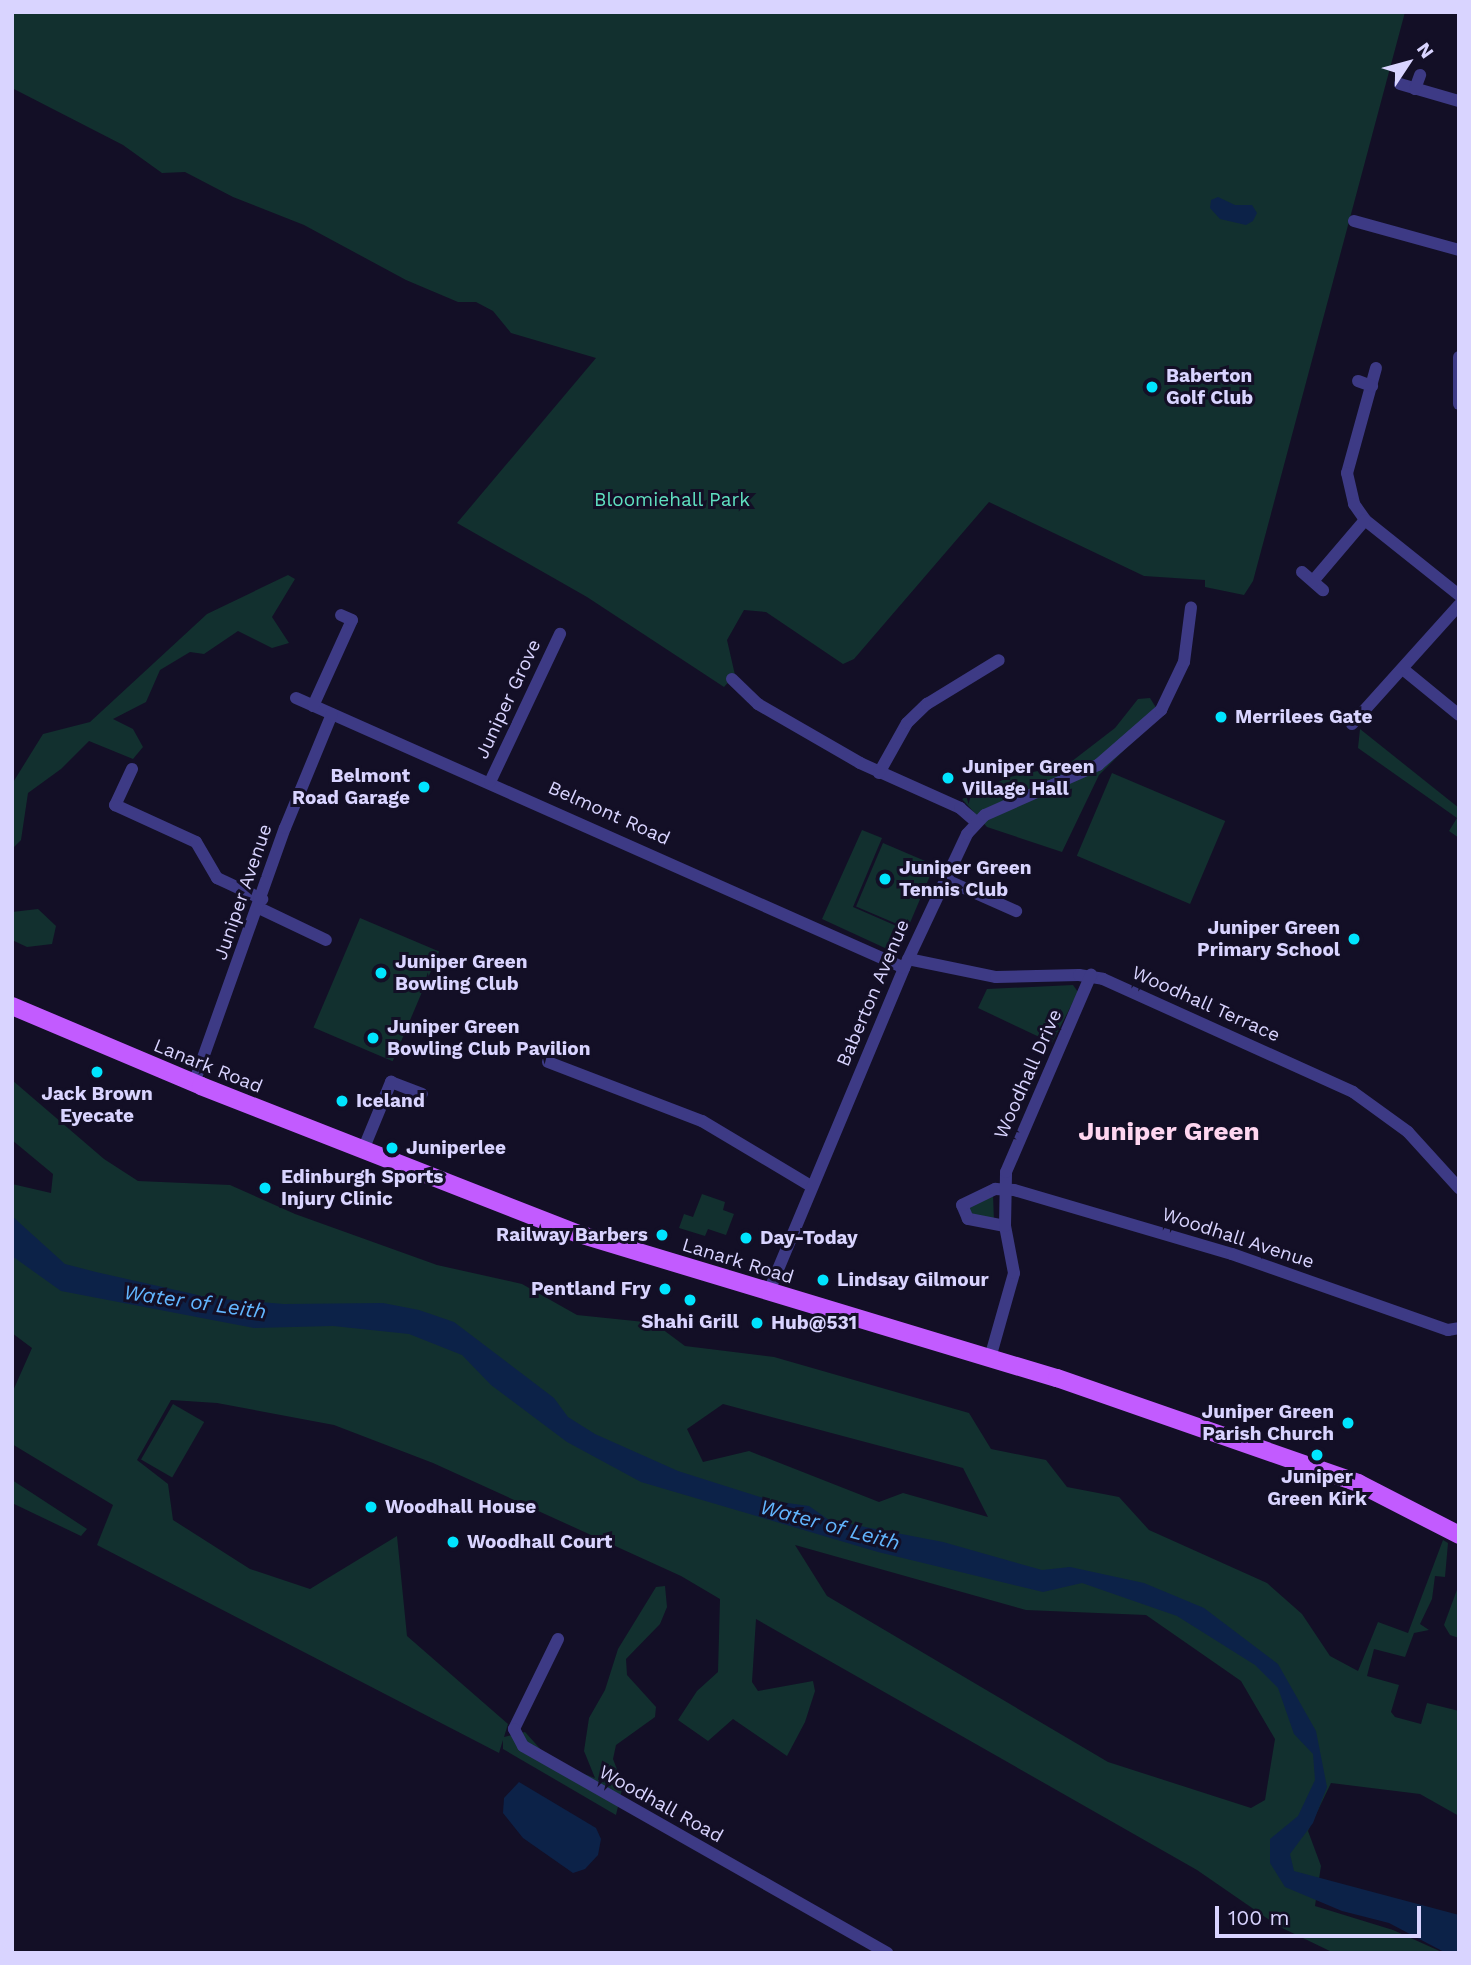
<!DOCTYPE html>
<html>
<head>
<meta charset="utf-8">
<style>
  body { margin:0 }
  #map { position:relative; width:1471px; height:1965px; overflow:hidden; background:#130f26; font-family:"Work Sans",sans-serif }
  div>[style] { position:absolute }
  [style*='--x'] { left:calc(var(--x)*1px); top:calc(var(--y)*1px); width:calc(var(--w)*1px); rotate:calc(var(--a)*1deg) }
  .green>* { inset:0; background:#12302f; transform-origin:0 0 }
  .water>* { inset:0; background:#0c2248 }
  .minor>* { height:12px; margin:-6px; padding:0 6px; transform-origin:6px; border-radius:6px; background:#3d3a85 }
  .primary>* { height:18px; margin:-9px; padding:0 9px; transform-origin:9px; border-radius:9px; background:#c25bff }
  .dots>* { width:19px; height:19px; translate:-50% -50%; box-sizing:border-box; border:4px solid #130f26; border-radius:50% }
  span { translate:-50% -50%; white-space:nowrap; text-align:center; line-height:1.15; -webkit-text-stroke:6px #130f26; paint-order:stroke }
  .poi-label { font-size:19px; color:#d9d4ff; font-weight:700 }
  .left { translate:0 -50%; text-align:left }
  .right { translate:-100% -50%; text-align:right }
  .park-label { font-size:19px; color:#5fe0c0 }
  .street-label { font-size:19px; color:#d9d4ff }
  .water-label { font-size:21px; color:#62b6ff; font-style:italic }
  .district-label { font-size:26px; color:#ffd6f0; font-weight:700 }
  .frame { position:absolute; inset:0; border:14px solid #d9d4ff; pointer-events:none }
  .north { position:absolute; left:1373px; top:28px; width:70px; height:70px; -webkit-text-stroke:5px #130f26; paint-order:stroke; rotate:54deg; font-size:19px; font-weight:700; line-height:28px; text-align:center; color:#d9d4ff }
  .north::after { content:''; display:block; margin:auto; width:24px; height:32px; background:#d9d4ff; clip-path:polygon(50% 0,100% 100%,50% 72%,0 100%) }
  .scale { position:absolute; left:1215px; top:1906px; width:206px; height:32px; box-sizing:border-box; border:4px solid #d9d4ff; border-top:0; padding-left:9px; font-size:21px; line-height:24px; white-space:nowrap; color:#d9d4ff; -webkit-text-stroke:5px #130f26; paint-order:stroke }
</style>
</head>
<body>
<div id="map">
  <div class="green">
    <div style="clip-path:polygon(12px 12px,1405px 12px,1253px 581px,1244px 595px,1205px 587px,1205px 580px,1144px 576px,989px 502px,854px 659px,843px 664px,766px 612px,744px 610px,727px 640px,735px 675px,724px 687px,587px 597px,457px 523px,596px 358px,511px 333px,493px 311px,476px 302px,458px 302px,406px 280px,304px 225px,233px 197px,185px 172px,162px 173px,123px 145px,12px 88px)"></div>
    <div style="clip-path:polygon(288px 575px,295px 579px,272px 617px,289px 643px,272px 648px,238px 631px,204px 654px,190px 652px,160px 670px,146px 702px,113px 719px,133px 729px,143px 747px,133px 759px,89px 741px,61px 769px,28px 793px,21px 840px,12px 849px,12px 784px,43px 734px,90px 722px,207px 614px)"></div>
    <div style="clip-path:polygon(1150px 698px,1160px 714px,1099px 775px,1062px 852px,987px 827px,962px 799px,1009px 777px,1067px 765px,1115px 728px,1138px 699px)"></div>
    <div style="clip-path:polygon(1360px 729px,1459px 808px,1459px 838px,1449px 831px,1457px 818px,1358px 748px)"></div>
    <div style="left:1112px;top:773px;width:123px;height:90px;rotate:23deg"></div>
    <div style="clip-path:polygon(862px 830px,882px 838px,853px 907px,908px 931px,898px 954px,822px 919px)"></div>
    <div style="left:883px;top:843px;width:56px;height:69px;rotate:23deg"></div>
    <div style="clip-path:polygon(38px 909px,56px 926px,52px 944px,27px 947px,12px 940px,12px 912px)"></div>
    <div style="left:360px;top:918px;width:86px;height:119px;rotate:23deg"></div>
    <div style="clip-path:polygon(1073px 985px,1078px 992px,1052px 1043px,978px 1008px,987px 989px)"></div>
    <div style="clip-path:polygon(evenodd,12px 1080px,104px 1159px,138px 1181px,230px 1185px,295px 1214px,437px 1265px,522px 1284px,577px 1315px,654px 1323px,685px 1346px,774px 1357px,969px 1413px,991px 1449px,1046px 1460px,1067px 1487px,1119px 1497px,1149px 1530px,1267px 1583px,1302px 1614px,1330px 1656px,1358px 1671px,1378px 1622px,1408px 1633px,1443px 1540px,1448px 1543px,1445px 1577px,1435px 1576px,1432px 1599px,1420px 1624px,1429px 1630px,1414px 1633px,1405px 1657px,1374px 1649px,1367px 1676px,1399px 1685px,1391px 1712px,1395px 1717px,1421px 1724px,1427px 1703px,1459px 1711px,1459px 1816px,1420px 1794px,1331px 1783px,1308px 1831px,1321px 1866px,1315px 1906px,1393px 1930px,1444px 1953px,1334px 1953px,1278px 1926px,1197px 1870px,756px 1619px,752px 1682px,758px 1691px,813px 1681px,815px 1691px,805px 1722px,787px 1756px,733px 1719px,708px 1741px,678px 1720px,697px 1691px,718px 1672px,720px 1599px,681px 1576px,433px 1463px,334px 1425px,217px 1403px,171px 1400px,137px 1460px,168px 1484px,173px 1520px,250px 1569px,310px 1589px,397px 1536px,407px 1636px,508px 1724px,504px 1737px,525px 1732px,553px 1763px,595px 1778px,584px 1751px,589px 1718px,605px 1690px,618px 1649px,656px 1587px,665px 1586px,667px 1607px,660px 1624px,626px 1659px,627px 1675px,656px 1707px,655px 1717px,616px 1745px,613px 1759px,623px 1785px,616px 1815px,503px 1749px,503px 1740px,499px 1753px,97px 1545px,113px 1505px,12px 1444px,12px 1393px,32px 1348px,12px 1333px,12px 1184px,51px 1193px,53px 1174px,12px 1140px,12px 1080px,723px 1404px,963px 1468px,988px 1517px,903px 1493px,879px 1502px,749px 1451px,703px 1462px,687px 1429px,723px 1404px,12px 1080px,795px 1545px,1026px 1610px,1146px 1615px,1241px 1681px,1275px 1739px,1265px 1800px,1251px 1808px,1108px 1762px,827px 1596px,795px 1545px)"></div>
    <div style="clip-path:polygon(702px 1194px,725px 1202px,723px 1210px,734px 1214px,726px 1235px,708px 1229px,705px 1236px,679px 1228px,684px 1214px,693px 1217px)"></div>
    <div style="clip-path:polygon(993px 1195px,994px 1222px,972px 1215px,969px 1206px)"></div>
    <div style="left:173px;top:1404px;width:36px;height:64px;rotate:30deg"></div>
    <div style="clip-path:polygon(12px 1480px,32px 1493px,87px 1529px,81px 1536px,12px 1503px)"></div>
    <div style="clip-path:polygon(1459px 1547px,1459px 1638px,1450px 1635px,1444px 1625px,1458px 1587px)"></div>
  </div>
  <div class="water">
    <div style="clip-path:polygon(1218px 197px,1235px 205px,1252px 205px,1257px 213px,1253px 221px,1246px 225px,1220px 219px,1210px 208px,1211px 200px)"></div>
    <div style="clip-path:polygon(12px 1216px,65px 1264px,96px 1272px,211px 1298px,284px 1304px,383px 1303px,419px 1310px,454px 1322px,554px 1398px,568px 1417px,595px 1434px,678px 1471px,773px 1501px,809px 1506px,829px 1520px,943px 1542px,1042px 1570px,1070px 1567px,1144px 1583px,1204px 1608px,1278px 1664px,1316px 1731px,1327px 1787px,1313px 1823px,1290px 1854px,1294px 1871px,1459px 1915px,1459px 1953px,1446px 1953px,1389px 1923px,1342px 1911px,1285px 1887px,1270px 1863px,1270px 1839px,1298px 1816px,1315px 1780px,1313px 1754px,1294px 1734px,1278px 1688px,1255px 1665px,1177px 1616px,1082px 1583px,1043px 1592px,878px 1552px,641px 1482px,567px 1442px,491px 1385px,462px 1355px,409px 1334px,333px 1326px,254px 1328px,61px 1291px,12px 1256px)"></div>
    <div style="clip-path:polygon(519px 1782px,596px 1828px,601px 1839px,598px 1855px,585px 1869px,573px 1873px,523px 1838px,503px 1813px,504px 1798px)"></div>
  </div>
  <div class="minor">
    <div style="--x:1400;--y:84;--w:61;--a:16.1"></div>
    <div style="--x:1415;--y:89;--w:15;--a:-70"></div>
    <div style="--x:1354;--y:221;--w:109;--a:15.4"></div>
    <div style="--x:1459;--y:357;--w:47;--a:90"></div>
    <div style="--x:1376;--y:368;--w:109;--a:105.4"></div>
    <div style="--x:1347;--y:473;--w:32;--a:77"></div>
    <div style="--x:1354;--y:504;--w:19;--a:55"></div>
    <div style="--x:1365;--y:520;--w:120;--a:38.6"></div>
    <div style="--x:1358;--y:381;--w:15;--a:20"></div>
    <div style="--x:1302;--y:572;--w:28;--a:41"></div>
    <div style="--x:1313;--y:581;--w:80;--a:-49.6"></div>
    <div style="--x:1404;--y:670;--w:71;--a:39.3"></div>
    <div style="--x:732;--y:679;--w:36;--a:44"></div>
    <div style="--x:758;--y:704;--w:118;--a:30"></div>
    <div style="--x:860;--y:763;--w:110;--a:24.2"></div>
    <div style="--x:960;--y:808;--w:21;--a:41"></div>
    <div style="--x:296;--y:698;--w:665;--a:23.94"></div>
    <div style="--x:313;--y:706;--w:94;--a:-65.6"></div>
    <div style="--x:352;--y:620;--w:12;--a:-156"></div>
    <div style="--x:1352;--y:724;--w:160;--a:-48"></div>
    <div style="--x:132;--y:769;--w:40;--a:115"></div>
    <div style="--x:115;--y:805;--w:89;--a:24.6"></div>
    <div style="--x:196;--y:842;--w:42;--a:59.7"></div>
    <div style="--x:217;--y:878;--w:50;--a:25"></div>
    <div style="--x:879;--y:773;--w:57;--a:-60.8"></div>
    <div style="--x:907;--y:723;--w:28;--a:-44"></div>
    <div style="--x:927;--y:704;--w:84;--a:-31.4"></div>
    <div style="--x:490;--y:782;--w:164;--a:-64.7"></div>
    <div style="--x:944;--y:879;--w:79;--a:24"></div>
    <div style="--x:259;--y:908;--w:74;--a:25.5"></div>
    <div style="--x:908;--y:959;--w:90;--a:11.6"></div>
    <div style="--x:996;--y:977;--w:83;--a:-1.4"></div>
    <div style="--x:1079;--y:975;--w:24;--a:9"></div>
    <div style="--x:1103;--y:979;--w:274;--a:24.3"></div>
    <div style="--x:1353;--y:1092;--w:68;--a:36"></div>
    <div style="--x:1408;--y:1132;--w:76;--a:47.7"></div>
    <div style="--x:548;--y:1062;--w:165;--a:21"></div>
    <div style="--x:702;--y:1121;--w:127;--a:30.8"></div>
    <div style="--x:194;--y:1083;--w:271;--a:-70.4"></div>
    <div style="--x:285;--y:828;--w:123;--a:-67.6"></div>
    <div style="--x:363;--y:1150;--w:74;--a:-67.6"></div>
    <div style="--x:391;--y:1082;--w:33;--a:21"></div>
    <div style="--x:1005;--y:1226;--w:38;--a:-169"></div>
    <div style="--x:968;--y:1219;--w:15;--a:-113"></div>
    <div style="--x:962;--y:1205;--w:37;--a:-26"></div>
    <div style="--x:995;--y:1189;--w:19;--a:3"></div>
    <div style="--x:1014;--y:1190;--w:227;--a:16.4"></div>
    <div style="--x:1232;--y:1254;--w:229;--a:19.4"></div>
    <div style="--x:1448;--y:1330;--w:11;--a:-10"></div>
    <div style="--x:769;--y:1291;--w:350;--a:-67.3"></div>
    <div style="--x:904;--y:968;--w:148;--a:-64.8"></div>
    <div style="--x:967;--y:834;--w:26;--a:-47"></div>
    <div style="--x:985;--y:815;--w:124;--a:-23.9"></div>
    <div style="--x:1098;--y:765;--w:84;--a:-41.1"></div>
    <div style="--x:1161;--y:710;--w:53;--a:-64.4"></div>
    <div style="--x:1184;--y:662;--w:55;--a:-82.7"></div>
    <div style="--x:990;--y:1358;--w:88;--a:-74.2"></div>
    <div style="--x:1014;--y:1273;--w:48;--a:-100.8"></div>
    <div style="--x:1005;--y:1226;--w:54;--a:-88.9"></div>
    <div style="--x:1006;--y:1172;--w:215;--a:-66.7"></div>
    <div style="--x:558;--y:1639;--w:100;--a:116.1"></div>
    <div style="--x:514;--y:1729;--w:19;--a:62"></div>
    <div style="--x:523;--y:1746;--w:419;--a:29.6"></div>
  </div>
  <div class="primary">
    <div style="--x:12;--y:1006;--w:205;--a:22.9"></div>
    <div style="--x:201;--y:1086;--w:406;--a:21.4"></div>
    <div style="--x:579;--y:1234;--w:499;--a:16.8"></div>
    <div style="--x:1057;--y:1378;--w:319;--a:19.2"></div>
    <div style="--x:1358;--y:1483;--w:114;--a:27.2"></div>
  </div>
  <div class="dots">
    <div style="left:1152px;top:387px;background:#00e5ff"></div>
    <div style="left:1221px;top:717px;background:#00e5ff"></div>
    <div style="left:948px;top:778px;background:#00e5ff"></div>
    <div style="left:424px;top:787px;background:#00e5ff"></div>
    <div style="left:885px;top:879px;background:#00e5ff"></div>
    <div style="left:1354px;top:939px;background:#00e5ff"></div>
    <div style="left:381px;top:973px;background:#00e5ff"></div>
    <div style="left:373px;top:1038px;background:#00e5ff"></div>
    <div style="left:97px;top:1072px;background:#00e5ff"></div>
    <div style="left:342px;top:1101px;background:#00e5ff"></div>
    <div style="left:392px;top:1148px;background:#00e5ff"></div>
    <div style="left:265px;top:1188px;background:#00e5ff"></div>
    <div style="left:662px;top:1235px;background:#00e5ff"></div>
    <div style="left:746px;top:1238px;background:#00e5ff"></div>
    <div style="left:823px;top:1280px;background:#00e5ff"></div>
    <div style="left:665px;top:1289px;background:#00e5ff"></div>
    <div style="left:690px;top:1300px;background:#00e5ff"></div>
    <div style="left:757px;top:1323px;background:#00e5ff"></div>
    <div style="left:1348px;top:1423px;background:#00e5ff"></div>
    <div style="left:1317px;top:1455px;background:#00e5ff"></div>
    <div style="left:371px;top:1507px;background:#00e5ff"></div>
    <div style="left:453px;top:1542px;background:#00e5ff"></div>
  </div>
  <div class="poi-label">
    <span class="left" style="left:1166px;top:387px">Baberton<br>Golf Club</span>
    <span class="left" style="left:1235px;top:717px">Merrilees Gate</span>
    <span class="left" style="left:962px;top:778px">Juniper Green<br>Village Hall</span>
    <span class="right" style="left:410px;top:787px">Belmont<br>Road Garage</span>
    <span class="left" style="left:899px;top:879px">Juniper Green<br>Tennis Club</span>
    <span class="right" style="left:1340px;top:939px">Juniper Green<br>Primary School</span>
    <span class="left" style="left:395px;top:973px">Juniper Green<br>Bowling Club</span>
    <span class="left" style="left:387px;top:1038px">Juniper Green<br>Bowling Club Pavilion</span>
    <span style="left:97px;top:1105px">Jack Brown<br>Eyecate</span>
    <span class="left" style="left:356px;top:1101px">Iceland</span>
    <span class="left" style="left:406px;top:1148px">Juniperlee</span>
    <span class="left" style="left:281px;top:1188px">Edinburgh Sports<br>Injury Clinic</span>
    <span class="right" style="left:648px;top:1235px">Railway Barbers</span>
    <span class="left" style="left:760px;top:1238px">Day-Today</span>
    <span class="left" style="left:837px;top:1280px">Lindsay Gilmour</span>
    <span class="right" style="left:651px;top:1289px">Pentland Fry</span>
    <span style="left:690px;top:1322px">Shahi Grill</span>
    <span class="left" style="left:771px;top:1323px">Hub@531</span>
    <span class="right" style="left:1334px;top:1423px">Juniper Green<br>Parish Church</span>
    <span style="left:1317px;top:1488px">Juniper<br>Green Kirk</span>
    <span class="left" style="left:385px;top:1507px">Woodhall House</span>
    <span class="left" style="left:467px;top:1542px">Woodhall Court</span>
  </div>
  <div class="park-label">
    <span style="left:672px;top:500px">Bloomiehall Park</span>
  </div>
  <div class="street-label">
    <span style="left:508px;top:699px;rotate:-65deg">Juniper Grove</span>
    <span style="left:609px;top:813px;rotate:24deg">Belmont Road</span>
    <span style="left:243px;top:892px;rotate:-71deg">Juniper Avenue</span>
    <span style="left:873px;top:993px;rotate:-67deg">Baberton Avenue</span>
    <span style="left:1206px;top:1004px;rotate:24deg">Woodhall Terrace</span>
    <span style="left:208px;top:1066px;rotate:22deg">Lanark Road</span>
    <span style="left:1028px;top:1074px;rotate:-66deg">Woodhall Drive</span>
    <span style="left:1238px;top:1238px;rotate:18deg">Woodhall Avenue</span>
    <span style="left:738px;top:1261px;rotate:17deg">Lanark Road</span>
    <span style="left:661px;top:1804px;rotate:29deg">Woodhall Road</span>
  </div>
  <div class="water-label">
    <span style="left:195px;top:1302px;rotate:8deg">Water of Leith</span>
    <span style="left:830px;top:1525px;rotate:15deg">Water of Leith</span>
  </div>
  <div class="district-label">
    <span style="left:1169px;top:1132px">Juniper Green</span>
  </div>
  <div class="frame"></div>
  <div class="north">N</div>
  <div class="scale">100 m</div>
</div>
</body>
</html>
